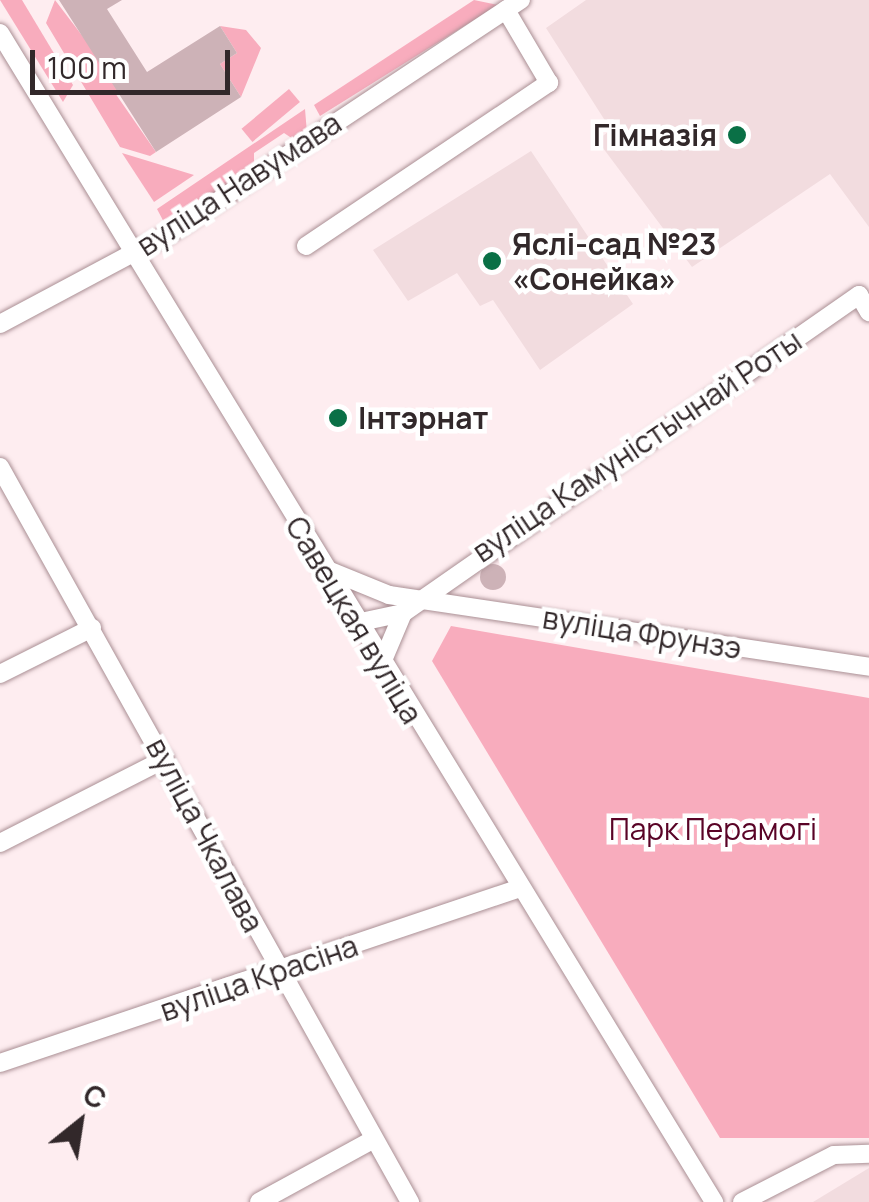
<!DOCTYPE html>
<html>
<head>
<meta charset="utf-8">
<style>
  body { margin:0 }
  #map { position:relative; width:869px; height:1202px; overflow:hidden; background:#feedf0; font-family:Manrope,sans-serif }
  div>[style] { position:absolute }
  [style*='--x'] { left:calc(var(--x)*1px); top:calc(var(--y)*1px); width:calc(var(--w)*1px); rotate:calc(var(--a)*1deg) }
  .built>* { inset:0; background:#f2dcdf }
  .green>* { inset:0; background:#f8acbd; transform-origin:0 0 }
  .building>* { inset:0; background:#cdb2b7 }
  .round { border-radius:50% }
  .roads { filter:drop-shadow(0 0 2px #aa8f94) drop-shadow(0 0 2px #aa8f94) }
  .minor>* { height:18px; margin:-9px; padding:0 9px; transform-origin:9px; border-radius:9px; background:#fff }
  .dots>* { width:28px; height:28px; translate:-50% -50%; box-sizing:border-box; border:5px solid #fff; border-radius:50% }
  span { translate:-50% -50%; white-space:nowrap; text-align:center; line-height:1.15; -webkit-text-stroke:9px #fff; paint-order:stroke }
  .poi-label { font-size:30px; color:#32282a; font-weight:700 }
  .right { translate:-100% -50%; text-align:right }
  .left { translate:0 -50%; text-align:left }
  .street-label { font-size:30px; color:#32282a }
  .park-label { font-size:30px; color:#590326 }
  .north { position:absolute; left:30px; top:1072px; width:100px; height:100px; -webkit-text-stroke:8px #fff; paint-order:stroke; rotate:30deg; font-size:28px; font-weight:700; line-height:40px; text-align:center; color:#32282a }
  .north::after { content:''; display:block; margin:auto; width:35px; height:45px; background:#32282a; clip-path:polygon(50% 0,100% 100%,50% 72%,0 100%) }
  .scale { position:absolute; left:30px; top:50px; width:200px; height:45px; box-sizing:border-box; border:5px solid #32282a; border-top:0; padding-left:12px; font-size:30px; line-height:35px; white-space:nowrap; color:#32282a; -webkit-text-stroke:8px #fff; paint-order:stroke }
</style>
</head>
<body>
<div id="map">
  <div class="built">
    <div style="clip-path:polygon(586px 0,869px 0,869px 227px,830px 174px,692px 267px,597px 140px,611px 130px,546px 28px)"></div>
    <div style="clip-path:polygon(531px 151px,633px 304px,540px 370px,493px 300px,480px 306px,457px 273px,408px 301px,373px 250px)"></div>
    <div style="clip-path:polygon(869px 1168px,869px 1202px,813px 1202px)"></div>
  </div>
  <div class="green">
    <div style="clip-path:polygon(0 0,22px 0,73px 85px,63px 102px)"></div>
    <div style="clip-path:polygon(55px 0,122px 88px,115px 93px,156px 152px,150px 156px,120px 147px,46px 23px)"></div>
    <div style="clip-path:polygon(474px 0,498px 5px,320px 116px,314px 105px)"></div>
    <div style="clip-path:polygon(220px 26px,246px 30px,261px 48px,241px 97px,220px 64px,237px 53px)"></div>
    <div style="left:289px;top:89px;width:17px;height:62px;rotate:50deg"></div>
    <div style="clip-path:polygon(305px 109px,307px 133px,296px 141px,284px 133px,254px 153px,254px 170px,167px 228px,157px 209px)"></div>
    <div style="clip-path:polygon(122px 153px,194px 175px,154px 202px)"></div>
    <div style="clip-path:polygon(451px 626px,869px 698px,869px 1138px,720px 1138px,432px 661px)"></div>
  </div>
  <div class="building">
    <div style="clip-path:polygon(59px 0,122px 0,107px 9px,147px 72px,220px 26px,237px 53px,220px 64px,241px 97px,156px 152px)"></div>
    <div class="round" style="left:480px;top:564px;width:26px;height:26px"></div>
  </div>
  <div class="roads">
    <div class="minor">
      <div style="--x:0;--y:33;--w:1370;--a:58.58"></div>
      <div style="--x:306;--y:246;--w:293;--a:-33.9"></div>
      <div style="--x:549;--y:83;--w:85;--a:-120.5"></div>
      <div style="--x:0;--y:324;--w:189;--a:-28.1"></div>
      <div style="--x:167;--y:235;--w:425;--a:-33.6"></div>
      <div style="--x:0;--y:467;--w:842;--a:60.85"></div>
      <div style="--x:323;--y:568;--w:71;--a:22.2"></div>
      <div style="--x:389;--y:595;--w:485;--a:8.5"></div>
      <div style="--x:356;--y:623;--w:48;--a:-12"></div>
      <div style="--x:403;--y:613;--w:556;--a:-34.89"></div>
      <div style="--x:859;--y:295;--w:20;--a:60"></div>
      <div style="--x:381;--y:665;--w:56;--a:-67.1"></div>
      <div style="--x:0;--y:674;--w:103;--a:-26.6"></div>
      <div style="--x:0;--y:843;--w:185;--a:-27"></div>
      <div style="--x:0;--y:1063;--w:545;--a:-18.6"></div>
      <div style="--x:259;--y:1202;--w:131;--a:-28.7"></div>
      <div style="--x:742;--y:1202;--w:103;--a:-27.1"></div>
      <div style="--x:834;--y:1155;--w:35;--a:-2"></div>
    </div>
  </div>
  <div class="dots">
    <div style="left:737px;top:135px;background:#0a7046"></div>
    <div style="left:492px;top:261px;background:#0a7046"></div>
    <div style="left:338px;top:418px;background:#0a7046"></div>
  </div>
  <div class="poi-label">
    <span class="right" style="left:717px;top:135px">Гімназія</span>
    <span class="left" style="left:512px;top:261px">Яслі-сад №23<br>«Сонейка»</span>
    <span class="left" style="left:358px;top:418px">Інтэрнат</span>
  </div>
  <div class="street-label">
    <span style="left:239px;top:184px;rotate:-33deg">вуліца Навумава</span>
    <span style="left:637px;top:446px;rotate:-34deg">вуліца Камуністычнай Роты</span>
    <span style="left:354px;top:620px;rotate:59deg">Савецкая вуліца</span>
    <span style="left:642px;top:633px;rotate:9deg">вуліца Фрунзэ</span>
    <span style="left:205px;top:835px;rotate:62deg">вуліца Чкалава</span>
    <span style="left:259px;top:978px;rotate:-19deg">вуліца Красіна</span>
  </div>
  <div class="park-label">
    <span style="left:713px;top:829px">Парк Перамогі</span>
  </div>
  <div class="north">С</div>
  <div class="scale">100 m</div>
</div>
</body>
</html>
